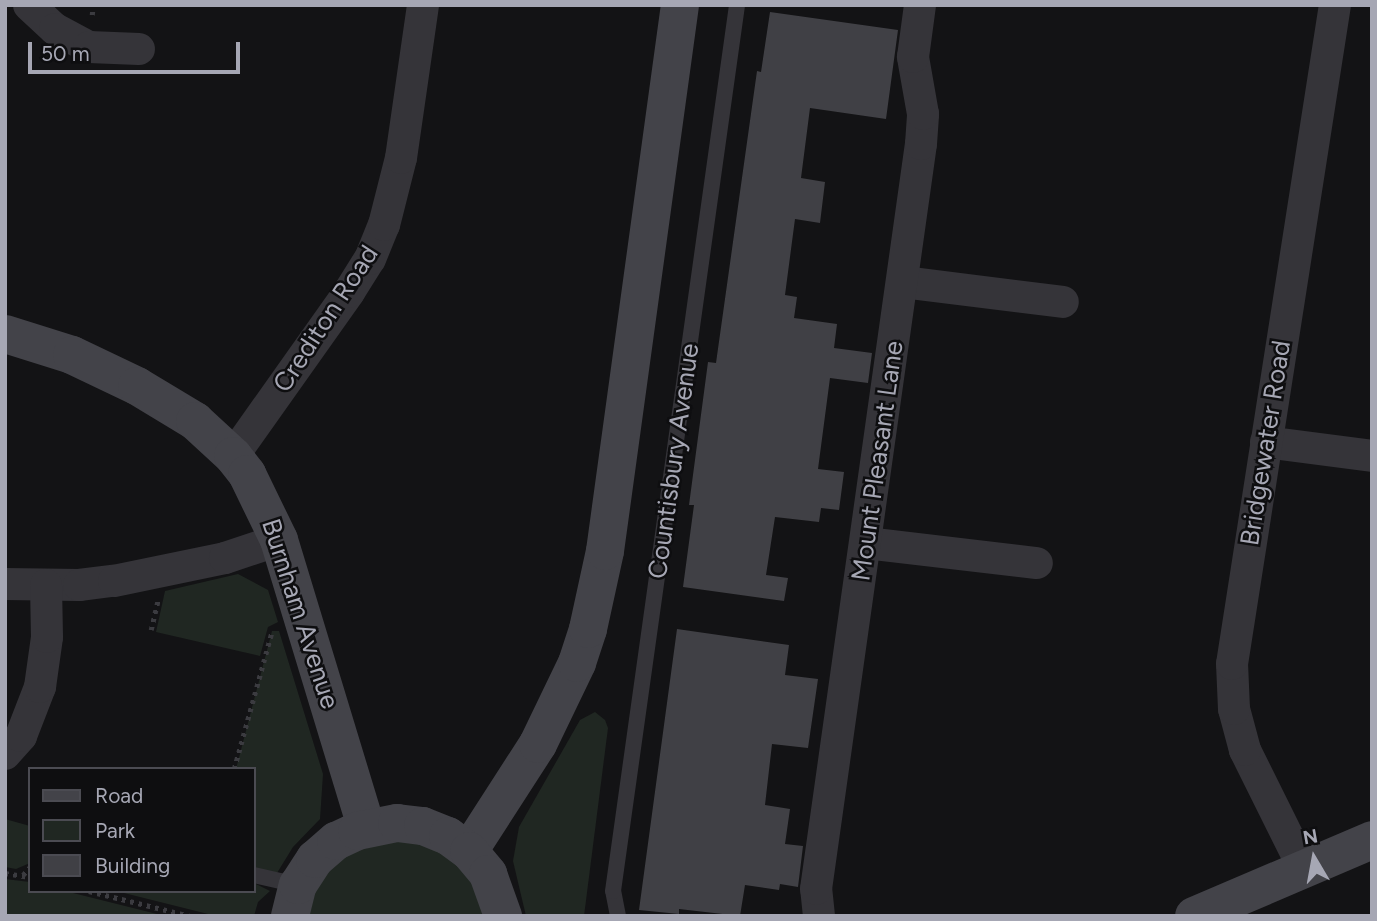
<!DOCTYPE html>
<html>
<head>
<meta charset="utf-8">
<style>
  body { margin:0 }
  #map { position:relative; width:1377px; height:921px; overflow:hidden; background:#131315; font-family:Figtree,sans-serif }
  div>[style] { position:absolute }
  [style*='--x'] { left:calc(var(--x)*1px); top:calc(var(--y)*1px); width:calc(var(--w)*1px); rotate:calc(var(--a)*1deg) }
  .green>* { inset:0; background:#202722 }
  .building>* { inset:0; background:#404045 }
  .path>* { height:4.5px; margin-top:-2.25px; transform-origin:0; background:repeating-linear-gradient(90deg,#3b3b40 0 3.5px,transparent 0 8.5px) }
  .lane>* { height:16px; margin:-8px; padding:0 8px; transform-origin:8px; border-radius:8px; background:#353439 }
  .street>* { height:32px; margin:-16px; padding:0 16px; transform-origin:16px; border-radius:16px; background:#353439 }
  .secondary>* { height:38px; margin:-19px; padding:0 19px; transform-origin:19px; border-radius:19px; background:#434349 }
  span { translate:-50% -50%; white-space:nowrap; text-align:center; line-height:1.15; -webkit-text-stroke:5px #0e0e10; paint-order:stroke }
  .street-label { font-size:26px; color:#a6a7b4 }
  .frame { position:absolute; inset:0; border:7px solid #a6a7b4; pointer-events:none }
  .legend { position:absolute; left:28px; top:767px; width:228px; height:126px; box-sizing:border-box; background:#0e0e10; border:2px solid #4b4b52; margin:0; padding:9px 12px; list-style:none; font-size:21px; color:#a6a7b4 }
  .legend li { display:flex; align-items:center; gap:14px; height:35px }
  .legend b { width:35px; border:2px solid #4b4b52 }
  .north { position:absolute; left:1279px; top:823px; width:70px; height:70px; -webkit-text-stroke:5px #0e0e10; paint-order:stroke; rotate:350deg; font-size:19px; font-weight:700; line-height:28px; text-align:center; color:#a6a7b4 }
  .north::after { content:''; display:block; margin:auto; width:24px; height:32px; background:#a6a7b4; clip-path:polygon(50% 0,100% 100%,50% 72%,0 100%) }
  .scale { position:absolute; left:28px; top:42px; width:212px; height:32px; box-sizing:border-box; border:4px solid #a6a7b4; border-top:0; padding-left:9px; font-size:21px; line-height:24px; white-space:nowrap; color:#a6a7b4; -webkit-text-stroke:5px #0e0e10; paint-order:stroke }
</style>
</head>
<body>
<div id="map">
  <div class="green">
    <div style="clip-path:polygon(238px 574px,268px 590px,278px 622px,268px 627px,260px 656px,156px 632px,165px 591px)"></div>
    <div style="clip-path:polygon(272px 631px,279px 631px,323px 774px,320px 819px,293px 847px,277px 873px,254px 869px,254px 769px,236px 769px)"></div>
    <div style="clip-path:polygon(595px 712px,605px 720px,608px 728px,584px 916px,526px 916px,513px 861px,519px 827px,580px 720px)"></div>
    <div style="clip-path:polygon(5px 819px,30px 826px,30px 863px,16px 869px,5px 867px)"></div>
    <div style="clip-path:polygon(402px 838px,431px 845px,457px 862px,476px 886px,485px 916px,308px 916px,311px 899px,324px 874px,346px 854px)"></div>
    <div style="clip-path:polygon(5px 879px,30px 882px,30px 891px,65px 891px,165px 916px,5px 916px)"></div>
    <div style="clip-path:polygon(254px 883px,270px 891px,258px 902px,254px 916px,216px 916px,116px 891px,254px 891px)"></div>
  </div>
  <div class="building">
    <div style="clip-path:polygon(770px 12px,898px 30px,886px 119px,810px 108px,801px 178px,825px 182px,820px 223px,795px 219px,785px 295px,797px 297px,794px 318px,837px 324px,834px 348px,872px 353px,868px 383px,830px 378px,818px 469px,844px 472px,839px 510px,821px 508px,819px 522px,775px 517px,766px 575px,788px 578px,784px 601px,683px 587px,694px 505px,689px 505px,708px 362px,716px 363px,757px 71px,761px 72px)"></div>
    <div style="clip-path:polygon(677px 629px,789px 645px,785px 675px,818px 679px,808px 748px,772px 744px,765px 805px,790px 809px,785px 844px,803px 846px,798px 887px,780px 884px,779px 890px,745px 885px,740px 916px,679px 909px,679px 914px,639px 910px)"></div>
  </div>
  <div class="path">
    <div style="--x:92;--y:15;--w:10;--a:-84"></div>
    <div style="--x:151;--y:630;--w:31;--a:-77"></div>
    <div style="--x:234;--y:769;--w:143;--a:-74.6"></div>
    <div style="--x:5;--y:873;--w:25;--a:9"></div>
    <div style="--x:23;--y:875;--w:11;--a:-49"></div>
    <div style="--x:89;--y:891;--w:104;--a:13.9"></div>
  </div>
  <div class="lane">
    <div style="--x:254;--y:875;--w:45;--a:12.8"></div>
    <div style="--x:618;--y:916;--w:25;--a:-101"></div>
    <div style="--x:613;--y:891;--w:895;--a:-82.03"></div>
  </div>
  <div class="street">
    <div style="--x:29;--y:5;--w:35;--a:43"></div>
    <div style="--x:55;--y:29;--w:38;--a:28"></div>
    <div style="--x:89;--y:47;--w:50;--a:2.3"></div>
    <div style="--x:903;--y:282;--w:161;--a:7.1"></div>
    <div style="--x:1266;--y:442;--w:107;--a:7.5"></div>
    <div style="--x:233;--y:456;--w:201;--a:-54.7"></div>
    <div style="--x:349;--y:292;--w:39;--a:-58"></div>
    <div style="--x:370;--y:259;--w:37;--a:-68"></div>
    <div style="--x:384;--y:225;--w:69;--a:-75.8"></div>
    <div style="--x:401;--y:158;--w:155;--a:-81.8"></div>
    <div style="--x:866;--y:543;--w:172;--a:6.7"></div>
    <div style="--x:5;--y:584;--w:74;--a:0.8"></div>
    <div style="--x:79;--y:585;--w:35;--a:-7"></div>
    <div style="--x:114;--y:581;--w:113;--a:-11.7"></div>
    <div style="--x:225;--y:558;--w:57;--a:-18.4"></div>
    <div style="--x:5;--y:754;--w:24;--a:-48"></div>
    <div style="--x:21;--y:736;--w:53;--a:-68.8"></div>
    <div style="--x:40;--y:687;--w:50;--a:-82"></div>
    <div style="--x:47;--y:637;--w:52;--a:-91.1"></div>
    <div style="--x:1304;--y:869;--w:133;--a:-116.4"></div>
    <div style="--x:1245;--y:750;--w:42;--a:-105"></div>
    <div style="--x:1234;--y:709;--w:45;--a:-92.5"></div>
    <div style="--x:1232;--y:664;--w:667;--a:-81.12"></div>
    <div style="--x:819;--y:916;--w:27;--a:-96"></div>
    <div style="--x:816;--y:889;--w:752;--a:-81.98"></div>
    <div style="--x:921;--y:144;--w:30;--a:-86"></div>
    <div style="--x:923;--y:114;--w:58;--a:-100"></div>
    <div style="--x:913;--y:57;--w:52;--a:-82.3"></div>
  </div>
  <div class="secondary">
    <div style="--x:5;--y:334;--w:70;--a:17.4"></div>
    <div style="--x:72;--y:355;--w:72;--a:25.5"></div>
    <div style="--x:137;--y:386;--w:68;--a:31.1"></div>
    <div style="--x:195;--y:421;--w:52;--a:42.6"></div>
    <div style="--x:233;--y:456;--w:23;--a:52"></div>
    <div style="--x:247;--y:474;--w:73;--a:64.1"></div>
    <div style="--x:279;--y:540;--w:300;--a:73.1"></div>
    <div style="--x:469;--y:851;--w:127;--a:-57.2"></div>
    <div style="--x:538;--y:744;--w:90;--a:-64.3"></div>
    <div style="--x:577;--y:663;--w:36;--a:-72"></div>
    <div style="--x:588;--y:629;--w:80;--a:-77.7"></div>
    <div style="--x:605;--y:551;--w:551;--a:-82.18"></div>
    <div style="--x:290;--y:916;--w:32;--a:-76"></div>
    <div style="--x:298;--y:885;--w:31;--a:-57"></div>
    <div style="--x:315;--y:859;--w:28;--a:-41"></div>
    <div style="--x:336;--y:841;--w:23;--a:-25"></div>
    <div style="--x:357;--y:831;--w:41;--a:-11.3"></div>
    <div style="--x:397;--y:823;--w:26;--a:7"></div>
    <div style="--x:423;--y:826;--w:27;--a:22"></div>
    <div style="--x:448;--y:836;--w:26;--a:36"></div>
    <div style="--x:469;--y:851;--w:30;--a:50"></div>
    <div style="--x:488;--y:874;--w:45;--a:70.3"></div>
    <div style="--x:1194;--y:916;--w:194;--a:-23.1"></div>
  </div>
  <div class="street-label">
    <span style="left:326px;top:319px;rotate:-57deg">Crediton Road</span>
    <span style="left:1266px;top:443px;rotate:-81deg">Bridgewater Road</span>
    <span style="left:674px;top:461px;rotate:-82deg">Countisbury Avenue</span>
    <span style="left:878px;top:461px;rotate:-82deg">Mount Pleasant Lane</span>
    <span style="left:300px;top:614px;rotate:72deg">Burnham Avenue</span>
  </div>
  <div class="frame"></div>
  <ul class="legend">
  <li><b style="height:9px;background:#434349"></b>Road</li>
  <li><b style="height:19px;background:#202722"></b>Park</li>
  <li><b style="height:19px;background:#404045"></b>Building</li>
  </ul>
  <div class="north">N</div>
  <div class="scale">50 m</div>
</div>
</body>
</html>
